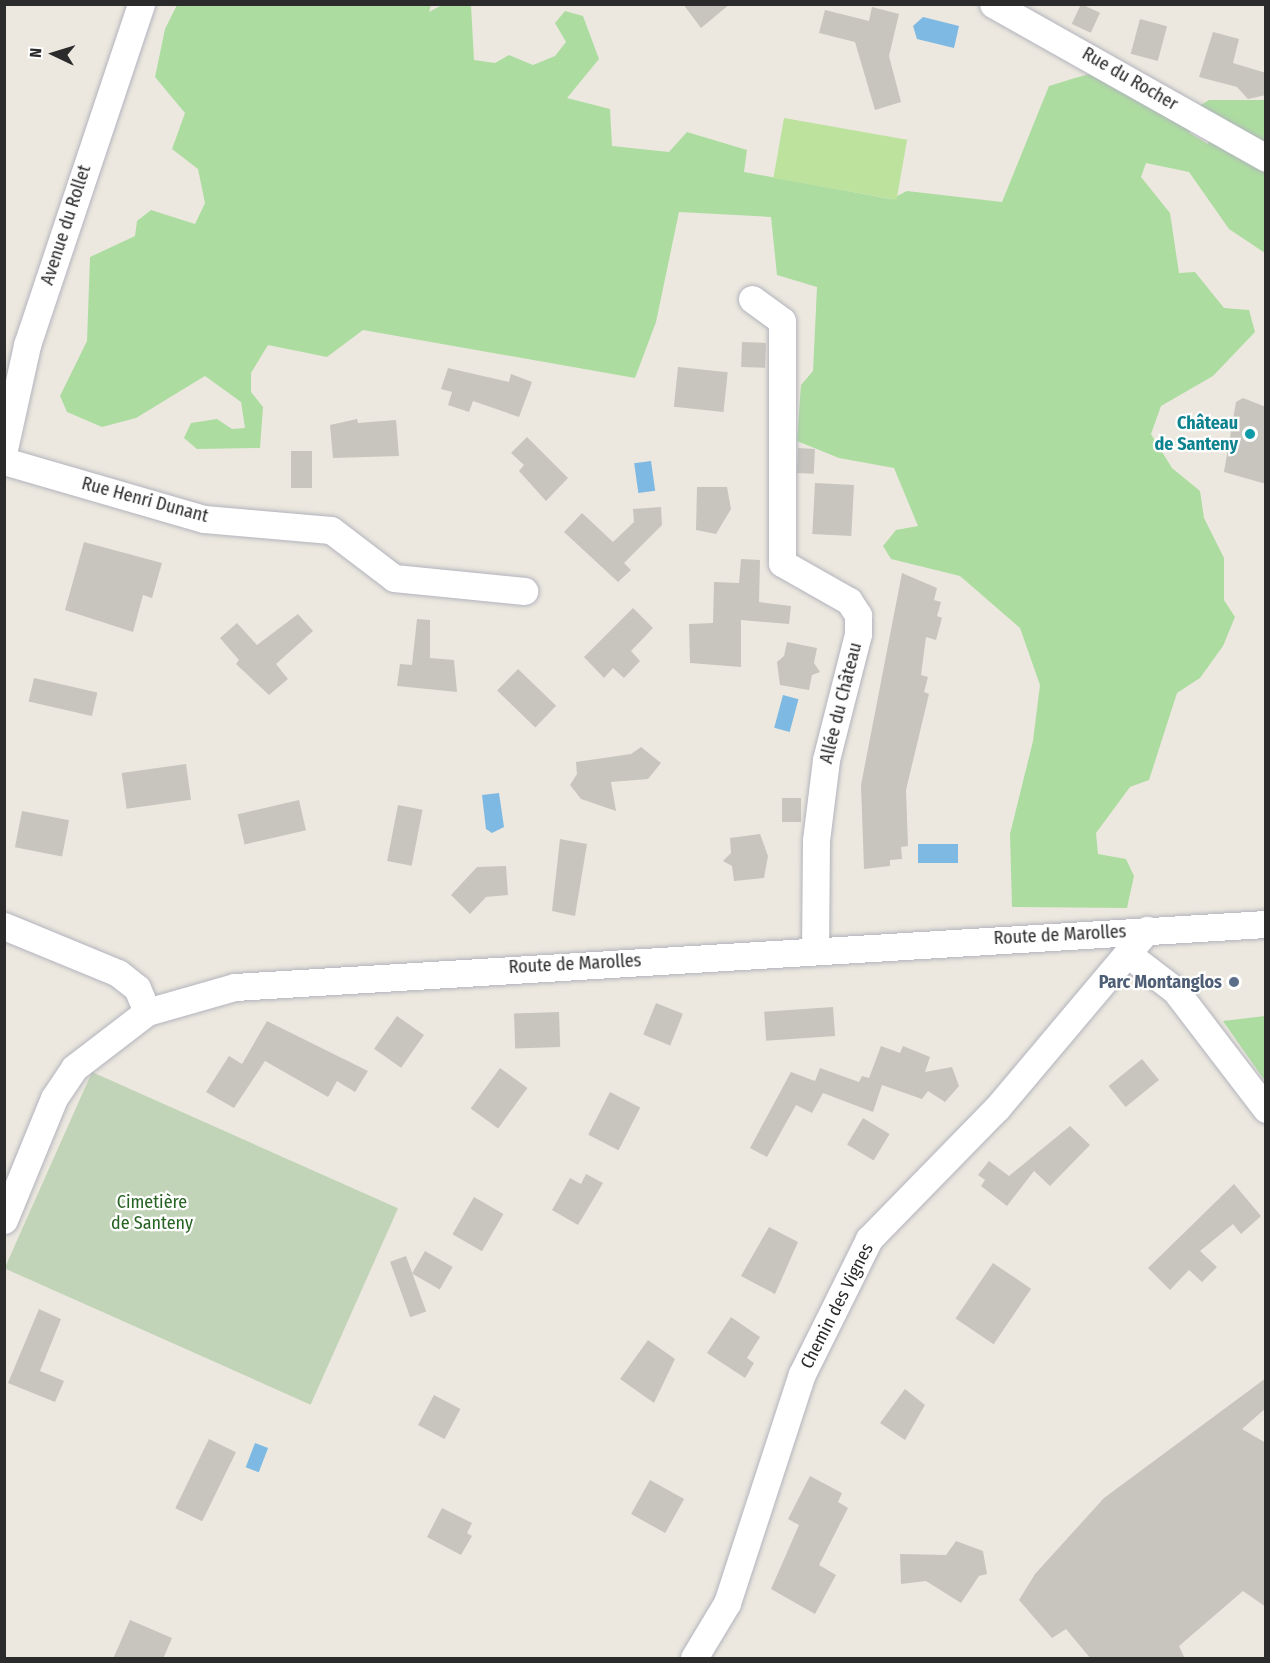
<!DOCTYPE html>
<html>
<head>
<meta charset="utf-8">
<style>
  body { margin:0 }
  #map { position:relative; width:1270px; height:1663px; overflow:hidden; background:#ece8df; font-family:"Fira Sans Condensed",sans-serif }
  div>[style] { position:absolute }
  [style*='--x'] { left:calc(var(--x)*1px); top:calc(var(--y)*1px); width:calc(var(--w)*1px); rotate:calc(var(--a)*1deg) }
  .green>* { inset:0; background:#addca1 }
  .cemetery>* { inset:0; background:#c2d4b8; transform-origin:0 0 }
  .pitch>* { inset:0; background:#bce29e; transform-origin:0 0 }
  .water>* { inset:0; background:#7db9e2; transform-origin:0 0 }
  .building>* { inset:0; background:#c7c5be; transform-origin:0 0 }
  .roads { filter:drop-shadow(0 0 2px #b2b3bd) drop-shadow(0 0 2px #b2b3bd) }
  .minor>* { height:27px; margin:-13.5px; padding:0 13.5px; transform-origin:13.5px; border-radius:13.5px; background:#fff }
  .dots>* { width:16px; height:16px; translate:-50% -50%; box-sizing:border-box; border:3px solid #fff; border-radius:50% }
  span { translate:-50% -50%; white-space:nowrap; text-align:center; line-height:1.15; -webkit-text-stroke:4.5px #fff; paint-order:stroke }
  .street-label { font-size:18px; color:#2b2b2b }
  .culture-label { font-size:18px; color:#0d838f; font-weight:700 }
  .right { translate:-100% -50%; text-align:right }
  .service-label { font-size:18px; color:#4e5e75; font-weight:700 }
  .park-label { font-size:18px; color:#266222 }
  .frame { position:absolute; inset:0; border:6px solid #2b2b2b; pointer-events:none }
  .north { position:absolute; left:24px; top:24px; width:60px; height:60px; -webkit-text-stroke:4px #fff; paint-order:stroke; rotate:274deg; font-size:16px; font-weight:700; line-height:24px; text-align:center; color:#2b2b2b }
  .north::after { content:''; display:block; margin:auto; width:21px; height:27px; background:#2b2b2b; clip-path:polygon(50% 0,100% 100%,50% 72%,0 100%) }
</style>
</head>
<body>
<div id="map">
  <div class="green">
    <div style="clip-path:polygon(177px 5px,431px 5px,429px 12px,442px 5px,471px 5px,474px 60px,495px 63px,509px 55px,533px 65px,555px 56px,566px 42px,555px 23px,565px 11px,583px 16px,599px 59px,567px 98px,610px 109px,612px 146px,669px 152px,687px 132px,747px 150px,744px 172px,891px 199px,907px 191px,1002px 202px,1049px 86px,1075px 78px,1101px 71px,1185px 119px,1190px 133px,1208px 144px,1211px 132px,1199px 106px,1209px 100px,1265px 100px,1265px 253px,1229px 229px,1189px 172px,1146px 163px,1141px 177px,1170px 213px,1179px 273px,1195px 272px,1224px 308px,1249px 310px,1255px 332px,1213px 376px,1161px 406px,1151px 434px,1172px 468px,1200px 491px,1204px 518px,1224px 558px,1224px 600px,1235px 617px,1223px 646px,1200px 678px,1177px 693px,1149px 780px,1130px 787px,1096px 833px,1098px 854px,1126px 859px,1134px 876px,1127px 908px,1012px 907px,1010px 834px,1033px 741px,1040px 685px,1020px 628px,960px 576px,891px 559px,883px 546px,896px 530px,918px 526px,894px 468px,839px 458px,797px 441px,801px 385px,813px 371px,817px 287px,777px 275px,771px 217px,679px 212px,656px 322px,635px 378px,363px 330px,327px 357px,268px 345px,251px 373px,251px 392px,263px 407px,260px 448px,197px 449px,184px 438px,191px 423px,217px 419px,232px 429px,245px 428px,241px 402px,205px 376px,136px 418px,102px 427px,67px 412px,60px 396px,87px 341px,90px 257px,135px 236px,137px 221px,151px 210px,195px 224px,205px 203px,198px 169px,172px 149px,185px 113px,155px 77px,165px 29px)"></div>
    <div style="clip-path:polygon(1265px 1016px,1266px 1016px,1265px 1081px,1223px 1021px)"></div>
  </div>
  <div class="cemetery">
    <div style="left:92px;top:1072px;width:335px;height:215px;rotate:24deg"></div>
  </div>
  <div class="pitch">
    <div style="left:784px;top:118px;width:125px;height:61px;rotate:10deg"></div>
  </div>
  <div class="water">
    <div style="clip-path:polygon(923px 17px,959px 26px,954px 48px,917px 39px,913px 26px)"></div>
    <div style="left:651px;top:461px;width:30px;height:17px;rotate:82deg"></div>
    <div style="left:783px;top:695px;width:16px;height:34px;rotate:15deg"></div>
    <div style="clip-path:polygon(499px 793px,504px 827px,492px 833px,486px 829px,482px 795px)"></div>
    <div style="left:958px;top:844px;width:19px;height:40px;rotate:90deg"></div>
    <div style="left:255px;top:1443px;width:14px;height:26px;rotate:21deg"></div>
  </div>
  <div class="building">
    <div style="clip-path:polygon(683px 4px,730px 4px,701px 28px)"></div>
    <div style="left:1081px;top:4px;width:21px;height:22px;rotate:25deg"></div>
    <div style="clip-path:polygon(872px 7px,899px 14px,889px 56px,901px 102px,875px 110px,855px 42px,819px 33px,825px 10px,869px 21px)"></div>
    <div style="left:1140px;top:19px;width:28px;height:36px;rotate:15deg"></div>
    <div style="clip-path:polygon(1213px 32px,1239px 39px,1233px 63px,1266px 73px,1266px 95px,1248px 99px,1237px 87px,1199px 77px)"></div>
    <div style="left:742px;top:342px;width:24px;height:25px;rotate:2deg"></div>
    <div style="left:678px;top:367px;width:50px;height:40px;rotate:6deg"></div>
    <div style="clip-path:polygon(448px 368px,509px 382px,511px 374px,532px 382px,519px 417px,473px 401px,469px 412px,448px 405px,452px 392px,441px 389px)"></div>
    <div style="clip-path:polygon(1243px 398px,1266px 407px,1266px 484px,1224px 472px,1236px 402px)"></div>
    <div style="clip-path:polygon(357px 419px,358px 423px,396px 420px,399px 456px,333px 458px,330px 425px)"></div>
    <div style="clip-path:polygon(527px 437px,568px 478px,546px 501px,519px 471px,524px 465px,511px 453px)"></div>
    <div style="left:798px;top:448px;width:17px;height:25px;rotate:3deg"></div>
    <div style="left:291px;top:451px;width:21px;height:37px"></div>
    <div style="left:815px;top:483px;width:39px;height:51px;rotate:3deg"></div>
    <div style="clip-path:polygon(697px 487px,727px 487px,731px 509px,716px 534px,696px 530px)"></div>
    <div style="clip-path:polygon(661px 507px,662px 525px,624px 563px,631px 570px,618px 582px,564px 532px,582px 513px,613px 542px,634px 522px,633px 509px)"></div>
    <div style="clip-path:polygon(84px 542px,162px 563px,152px 598px,143px 595px,133px 632px,65px 610px)"></div>
    <div style="clip-path:polygon(741px 559px,760px 560px,759px 602px,791px 606px,789px 624px,741px 620px,741px 667px,690px 663px,689px 624px,713px 623px,714px 582px,739px 583px)"></div>
    <div style="clip-path:polygon(902px 573px,937px 588px,934px 600px,941px 602px,937px 616px,942px 618px,936px 640px,926px 637px,921px 675px,928px 677px,924px 692px,929px 694px,906px 790px,908px 846px,901px 847px,902px 859px,890px 860px,890px 866px,864px 869px,861px 785px)"></div>
    <div style="clip-path:polygon(633px 608px,653px 628px,631px 651px,640px 661px,624px 678px,613px 668px,604px 678px,584px 657px)"></div>
    <div style="clip-path:polygon(298px 614px,313px 631px,276px 664px,288px 679px,269px 695px,236px 664px,239px 660px,220px 638px,237px 623px,257px 645px)"></div>
    <div style="clip-path:polygon(417px 619px,430px 620px,430px 658px,454px 660px,457px 692px,397px 686px,400px 664px,412px 665px)"></div>
    <div style="clip-path:polygon(787px 642px,817px 648px,814px 663px,820px 672px,812px 675px,809px 690px,780px 685px,777px 662px,784px 656px)"></div>
    <div style="left:518px;top:669px;width:53px;height:30px;rotate:44deg"></div>
    <div style="left:34px;top:678px;width:65px;height:24px;rotate:13deg"></div>
    <div style="clip-path:polygon(641px 747px,661px 763px,648px 779px,611px 782px,616px 811px,581px 799px,570px 785px,577px 774px,576px 762px,631px 754px)"></div>
    <div style="left:186px;top:764px;width:36px;height:65px;rotate:82deg"></div>
    <div style="left:782px;top:798px;width:19px;height:24px"></div>
    <div style="left:299px;top:800px;width:31px;height:63px;rotate:77deg"></div>
    <div style="left:398px;top:805px;width:25px;height:57px;rotate:11deg"></div>
    <div style="left:22px;top:811px;width:48px;height:37px;rotate:11deg"></div>
    <div style="clip-path:polygon(760px 834px,768px 856px,764px 878px,734px 881px,732px 866px,723px 861px,731px 853px,730px 838px)"></div>
    <div style="clip-path:polygon(560px 839px,587px 844px,575px 916px,552px 911px)"></div>
    <div style="clip-path:polygon(506px 866px,508px 895px,486px 897px,470px 914px,451px 895px,477px 867px)"></div>
    <div style="left:656px;top:1003px;width:29px;height:34px;rotate:22deg"></div>
    <div style="left:833px;top:1007px;width:29px;height:69px;rotate:86deg"></div>
    <div style="left:559px;top:1012px;width:35px;height:45px;rotate:88deg"></div>
    <div style="left:397px;top:1016px;width:33px;height:40px;rotate:35deg"></div>
    <div style="clip-path:polygon(267px 1021px,368px 1071px,355px 1092px,337px 1081px,328px 1097px,265px 1061px,234px 1108px,206px 1092px,229px 1056px,242px 1064px)"></div>
    <div style="clip-path:polygon(881px 1046px,900px 1053px,903px 1046px,930px 1057px,925px 1072px,952px 1067px,959px 1086px,945px 1102px,928px 1091px,922px 1099px,882px 1085px,873px 1112px,823px 1093px,812px 1113px,796px 1105px,767px 1157px,750px 1148px,791px 1072px,815px 1081px,820px 1068px,859px 1082px,862px 1076px,869px 1078px)"></div>
    <div style="left:1142px;top:1059px;width:27px;height:43px;rotate:51deg"></div>
    <div style="left:500px;top:1068px;width:34px;height:50px;rotate:36deg"></div>
    <div style="left:610px;top:1092px;width:34px;height:48px;rotate:27deg"></div>
    <div style="left:863px;top:1118px;width:31px;height:31px;rotate:31deg"></div>
    <div style="clip-path:polygon(1070px 1126px,1090px 1145px,1050px 1186px,1034px 1171px,1007px 1206px,981px 1186px,985px 1180px,978px 1175px,989px 1161px,1009px 1176px)"></div>
    <div style="clip-path:polygon(586px 1174px,603px 1183px,578px 1225px,552px 1210px,570px 1178px,581px 1184px)"></div>
    <div style="clip-path:polygon(1234px 1184px,1261px 1216px,1241px 1234px,1233px 1224px,1200px 1251px,1217px 1267px,1202px 1282px,1189px 1270px,1170px 1290px,1148px 1268px)"></div>
    <div style="left:474px;top:1197px;width:34px;height:43px;rotate:30deg"></div>
    <div style="clip-path:polygon(769px 1227px,798px 1242px,775px 1294px,741px 1276px)"></div>
    <div style="left:425px;top:1251px;width:32px;height:26px;rotate:30deg"></div>
    <div style="left:406px;top:1256px;width:59px;height:17px;rotate:70deg"></div>
    <div style="left:993px;top:1263px;width:46px;height:67px;rotate:34deg"></div>
    <div style="clip-path:polygon(39px 1309px,61px 1319px,40px 1371px,64px 1381px,55px 1402px,8px 1383px)"></div>
    <div style="clip-path:polygon(731px 1317px,760px 1337px,747px 1358px,754px 1363px,745px 1378px,707px 1353px)"></div>
    <div style="clip-path:polygon(648px 1340px,675px 1359px,654px 1403px,620px 1379px)"></div>
    <div style="clip-path:polygon(1266px 1378px,1266px 1408px,1242px 1429px,1266px 1443px,1266px 1607px,1243px 1591px,1179px 1646px,1185px 1659px,1091px 1659px,1066px 1629px,1052px 1638px,1019px 1600px,1035px 1574px,1104px 1498px)"></div>
    <div style="clip-path:polygon(905px 1389px,925px 1405px,905px 1440px,880px 1423px)"></div>
    <div style="left:434px;top:1395px;width:30px;height:34px;rotate:28deg"></div>
    <div style="left:209px;top:1439px;width:30px;height:77px;rotate:26deg"></div>
    <div style="clip-path:polygon(810px 1476px,842px 1493px,838px 1502px,848px 1508px,819px 1565px,836px 1575px,815px 1614px,771px 1589px,799px 1525px,788px 1519px)"></div>
    <div style="left:650px;top:1480px;width:39px;height:39px;rotate:29deg"></div>
    <div style="clip-path:polygon(442px 1508px,472px 1523px,467px 1533px,472px 1536px,461px 1555px,427px 1537px)"></div>
    <div style="clip-path:polygon(956px 1541px,983px 1551px,987px 1574px,979px 1576px,961px 1603px,926px 1581px,901px 1584px,900px 1554px,946px 1555px)"></div>
    <div style="clip-path:polygon(130px 1620px,172px 1638px,163px 1659px,113px 1659px)"></div>
  </div>
  <div class="roads">
    <div class="minor">
      <div style="--x:993;--y:4;--w:313;--a:29.4"></div>
      <div style="--x:752;--y:299;--w:37;--a:36"></div>
      <div style="--x:782;--y:321;--w:242;--a:90"></div>
      <div style="--x:782;--y:563;--w:77;--a:29.6"></div>
      <div style="--x:849;--y:601;--w:17;--a:57"></div>
      <div style="--x:858;--y:615;--w:19;--a:90"></div>
      <div style="--x:858;--y:634;--w:130;--a:104.3"></div>
      <div style="--x:826;--y:760;--w:81;--a:97.1"></div>
      <div style="--x:816;--y:840;--w:110;--a:90.5"></div>
      <div style="--x:4;--y:449;--w:107;--a:-77.5"></div>
      <div style="--x:27;--y:345;--w:360;--a:-71.5"></div>
      <div style="--x:4;--y:461;--w:208;--a:16.2"></div>
      <div style="--x:204;--y:519;--w:127;--a:5"></div>
      <div style="--x:331;--y:530;--w:79;--a:37.3"></div>
      <div style="--x:394;--y:578;--w:131;--a:5.7"></div>
      <div style="--x:4;--y:926;--w:123;--a:22.4"></div>
      <div style="--x:118;--y:973;--w:24;--a:38"></div>
      <div style="--x:137;--y:988;--w:26;--a:67"></div>
      <div style="--x:1129;--y:955;--w:58;--a:37.3"></div>
      <div style="--x:1175;--y:990;--w:150;--a:52.6"></div>
      <div style="--x:4;--y:1220;--w:132;--a:-67.7"></div>
      <div style="--x:54;--y:1098;--w:36;--a:-56"></div>
      <div style="--x:74;--y:1068;--w:92;--a:-37.5"></div>
      <div style="--x:147;--y:1012;--w:91;--a:-15.9"></div>
      <div style="--x:235;--y:987;--w:1033;--a:-3.5"></div>
      <div style="--x:694;--y:1658;--w:64;--a:-59"></div>
      <div style="--x:727;--y:1603;--w:241;--a:-71.9"></div>
      <div style="--x:802;--y:1374;--w:151;--a:-63.6"></div>
      <div style="--x:869;--y:1239;--w:183;--a:-45.7"></div>
      <div style="--x:997;--y:1108;--w:233;--a:-49.9"></div>
    </div>
  </div>
  <div class="dots">
    <div style="left:1250px;top:434px;background:#0f9aa8"></div>
    <div style="left:1234px;top:982px;background:#5c6f8a"></div>
  </div>
  <div class="street-label">
    <span style="left:1130px;top:79px;rotate:30deg">Rue du Rocher</span>
    <span style="left:66px;top:225px;rotate:-72deg">Avenue du Rollet</span>
    <span style="left:145px;top:500px;rotate:15deg">Rue Henri Dunant</span>
    <span style="left:841px;top:703px;rotate:-76deg">Allée du Château</span>
    <span style="left:1060px;top:935px;rotate:-3deg">Route de Marolles</span>
    <span style="left:575px;top:964px;rotate:-3deg">Route de Marolles</span>
    <span style="left:837px;top:1306px;rotate:-63deg">Chemin des Vignes</span>
  </div>
  <div class="culture-label">
    <span class="right" style="left:1238px;top:434px">Château<br>de Santeny</span>
  </div>
  <div class="service-label">
    <span class="right" style="left:1222px;top:982px">Parc Montanglos</span>
  </div>
  <div class="park-label">
    <span style="left:152px;top:1213px">Cimetière<br>de Santeny</span>
  </div>
  <div class="frame"></div>
  <div class="north">N</div>
</div>
</body>
</html>
